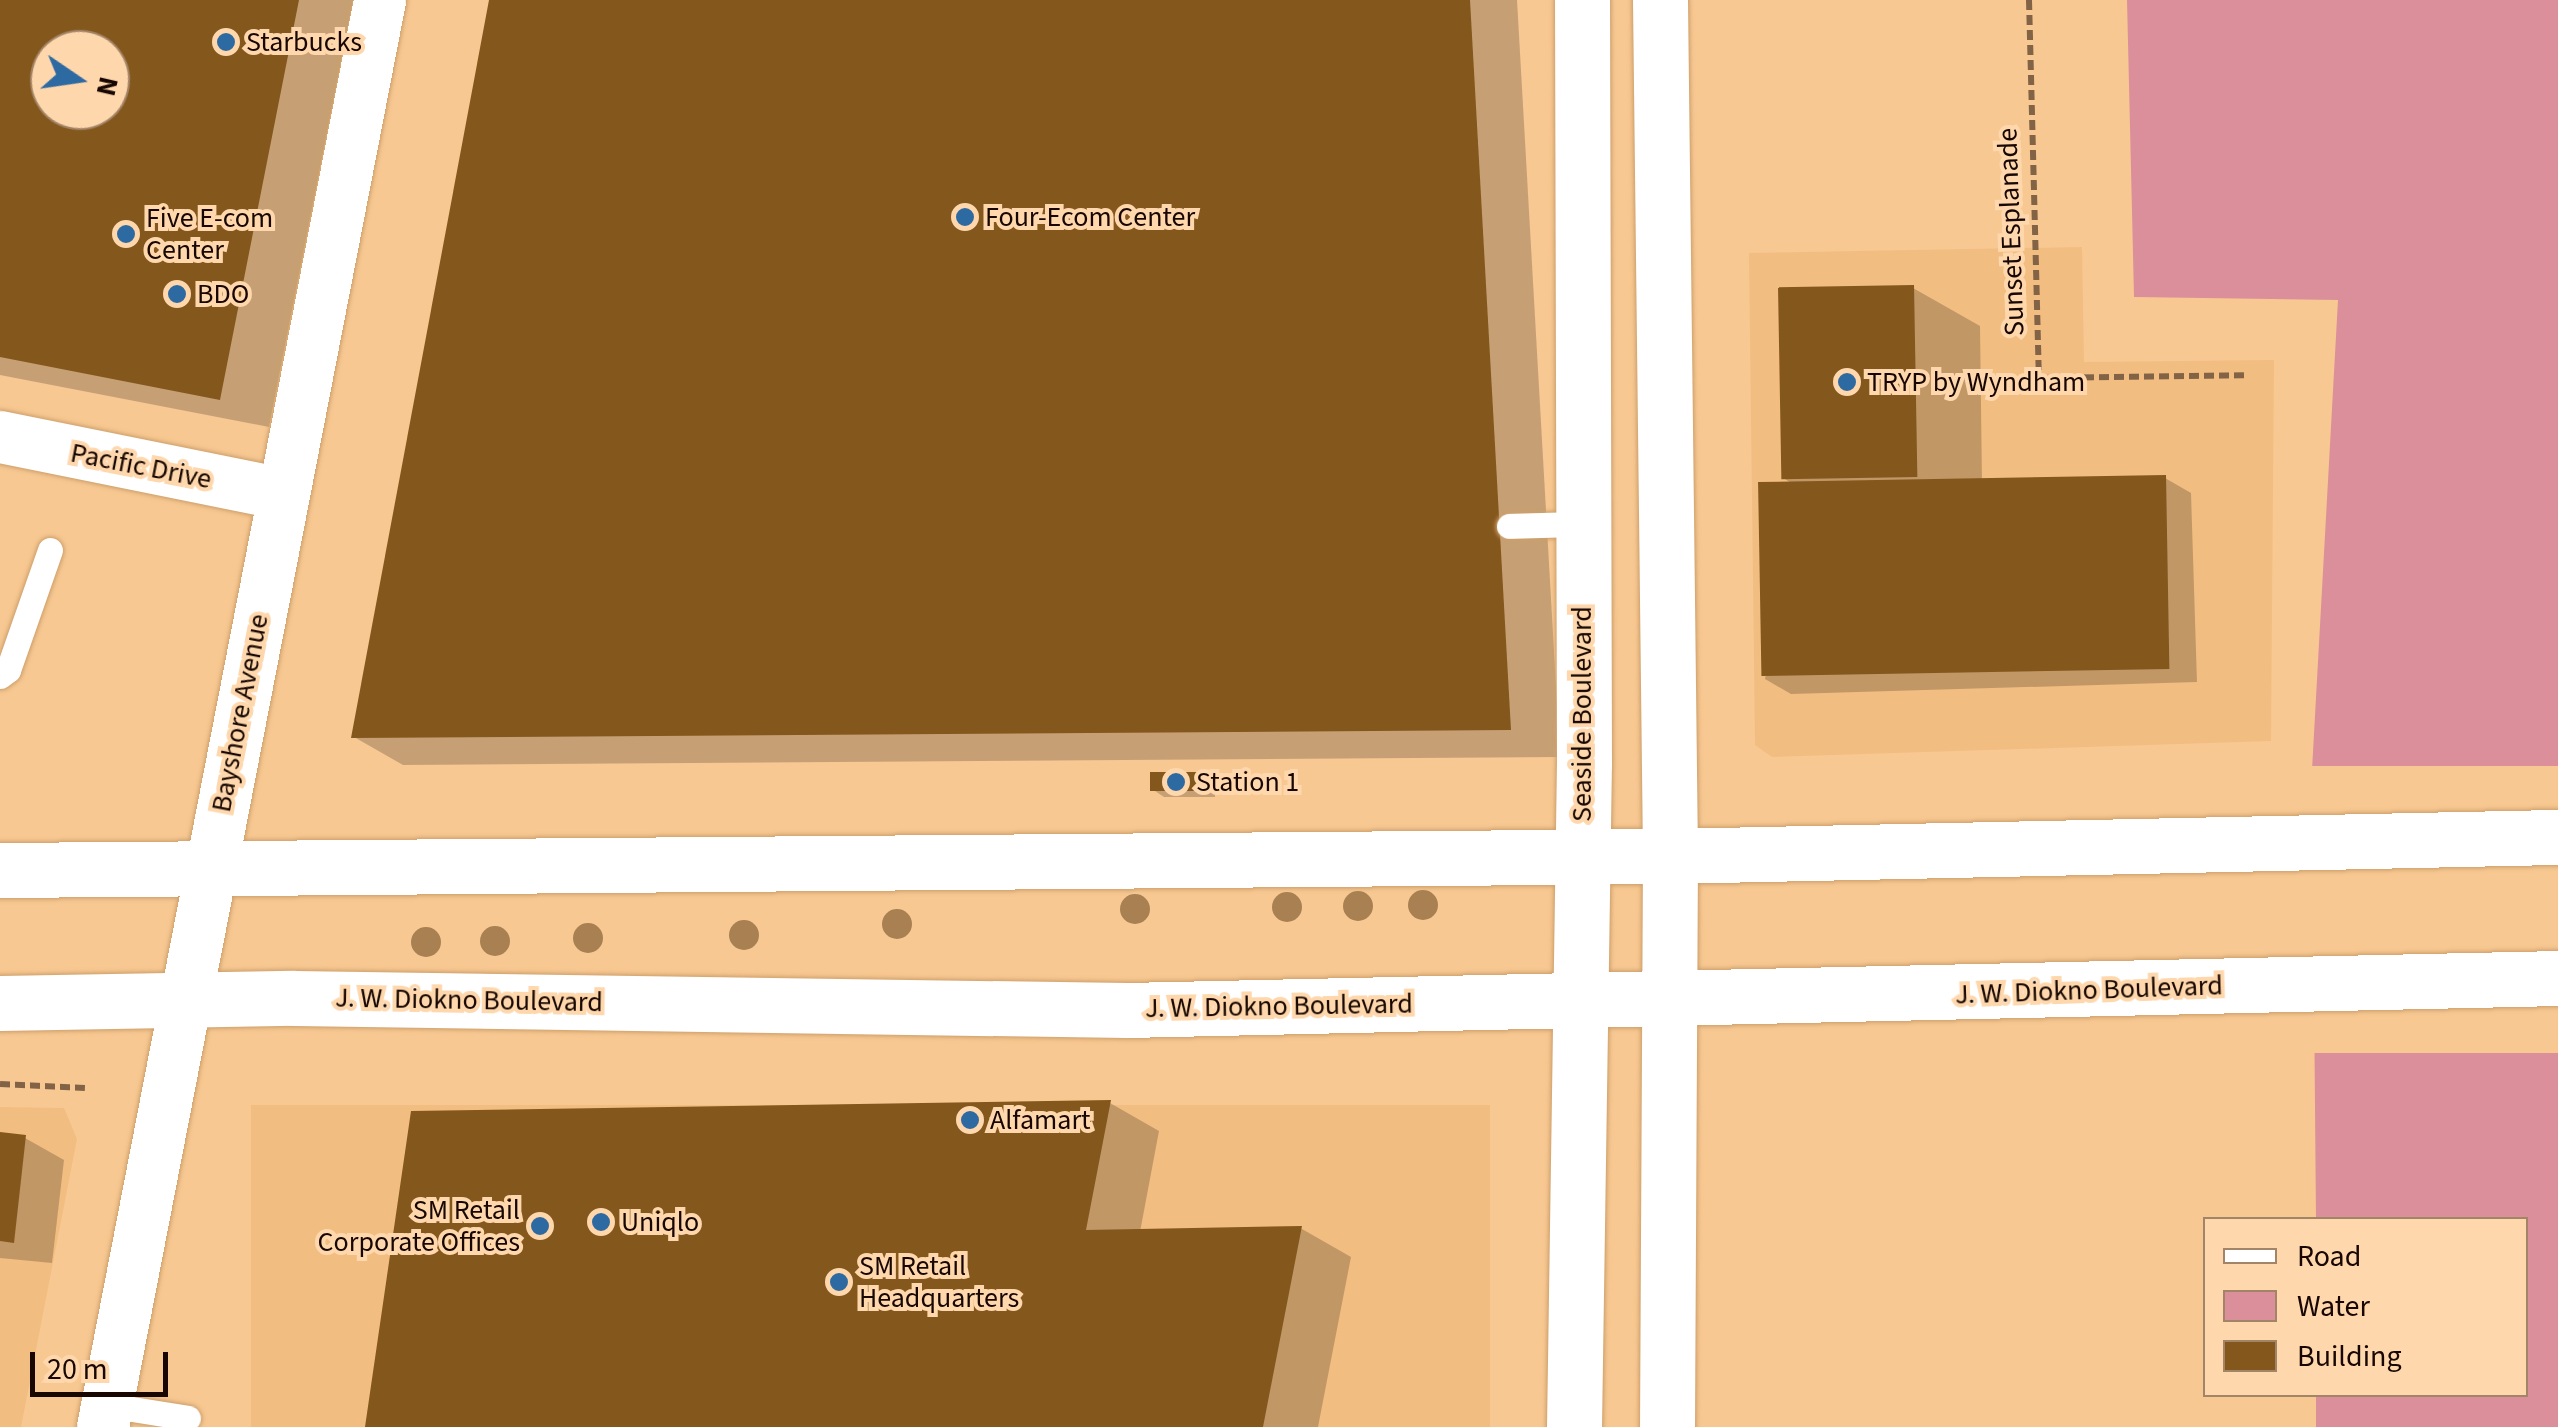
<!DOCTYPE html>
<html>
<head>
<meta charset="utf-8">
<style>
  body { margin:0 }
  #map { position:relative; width:2558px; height:1427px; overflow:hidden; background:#f8c892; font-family:"Source Sans 3",sans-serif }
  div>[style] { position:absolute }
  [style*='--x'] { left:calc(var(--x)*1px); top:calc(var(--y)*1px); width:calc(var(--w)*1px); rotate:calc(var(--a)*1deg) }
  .built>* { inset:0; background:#f2bd80; transform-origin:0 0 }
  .water>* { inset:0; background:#db8f9a }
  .pier>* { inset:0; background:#f8c892; transform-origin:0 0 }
  .shadow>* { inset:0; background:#0003 }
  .building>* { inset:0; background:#84571c; transform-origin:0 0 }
  .path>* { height:6px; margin-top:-3px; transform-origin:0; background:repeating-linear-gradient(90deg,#826346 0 10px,transparent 0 15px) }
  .roads { filter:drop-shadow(0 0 2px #cd9f6a) drop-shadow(0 0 2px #cd9f6a) }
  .service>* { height:25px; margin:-12.5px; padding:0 12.5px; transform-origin:12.5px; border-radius:12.5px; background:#fff }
  .minor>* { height:52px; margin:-26px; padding:0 26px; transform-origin:26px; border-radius:26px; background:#fff }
  .tertiary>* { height:55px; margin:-27.5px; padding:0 27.5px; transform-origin:27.5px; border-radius:27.5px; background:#fff }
  .trees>* { width:30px; height:30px; margin:-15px; border-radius:50%; background:#a88051 }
  .dots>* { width:28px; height:28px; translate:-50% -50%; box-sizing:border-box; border:5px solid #fed7ac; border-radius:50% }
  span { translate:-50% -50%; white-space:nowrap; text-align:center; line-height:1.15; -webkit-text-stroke:8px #fed7ac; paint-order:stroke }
  .poi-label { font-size:28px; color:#170700 }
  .left { translate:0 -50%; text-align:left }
  .right { translate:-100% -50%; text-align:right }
  .street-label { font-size:28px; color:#170700 }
  .legend { position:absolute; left:2203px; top:1217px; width:325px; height:180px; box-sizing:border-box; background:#fed7ac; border:2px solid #a28467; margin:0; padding:12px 18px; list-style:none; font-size:30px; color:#170700 }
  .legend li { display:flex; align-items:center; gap:20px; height:50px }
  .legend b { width:50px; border:2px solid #a28467 }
  .north { position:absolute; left:30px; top:30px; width:100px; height:100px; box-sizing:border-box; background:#fed7ac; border:2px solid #a28467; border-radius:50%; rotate:103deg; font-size:28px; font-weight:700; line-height:40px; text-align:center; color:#170700 }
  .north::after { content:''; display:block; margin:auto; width:35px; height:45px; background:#2e6aa2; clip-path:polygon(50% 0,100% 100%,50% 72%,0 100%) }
  .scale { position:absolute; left:30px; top:1352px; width:138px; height:45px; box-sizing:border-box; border:5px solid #170700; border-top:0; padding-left:12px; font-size:30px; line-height:35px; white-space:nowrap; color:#170700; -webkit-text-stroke:8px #fed7ac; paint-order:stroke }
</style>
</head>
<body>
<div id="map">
  <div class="built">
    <div style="clip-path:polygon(2082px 247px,2084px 362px,2274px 360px,2271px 741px,1772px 757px,1755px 745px,1749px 253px)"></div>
    <div style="left:1490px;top:1105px;width:322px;height:1239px;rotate:90deg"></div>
    <div style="clip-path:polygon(0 1107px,64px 1108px,77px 1139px,21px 1427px,0 1427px)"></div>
  </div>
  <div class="water">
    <div style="clip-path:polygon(2127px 0,2558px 0,2558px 1427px,2316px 1427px,2316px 1395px,2526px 1394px,2526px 1220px,2316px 1219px,2312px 770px,2338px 300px,2134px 297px)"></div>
  </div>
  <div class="pier">
    <div style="left:2558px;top:766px;width:287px;height:251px;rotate:90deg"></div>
  </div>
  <div class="shadow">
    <div style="clip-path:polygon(evenodd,0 0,353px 0,269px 427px,0 375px,0 0,50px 50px,110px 50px,110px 110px,50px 110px,50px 50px)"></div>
    <div style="clip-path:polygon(494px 0,1517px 0,1560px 757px,403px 765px,354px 737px)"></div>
    <div style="clip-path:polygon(1913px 288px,1980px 326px,1982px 483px,2165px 478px,2191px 493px,2197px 682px,1791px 694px,1765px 679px,1800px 488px,1783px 478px)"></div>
    <div style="clip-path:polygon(1202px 774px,1215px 782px,1215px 797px,1164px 797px,1152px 789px)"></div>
    <div style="clip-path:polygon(1110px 1103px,1159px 1131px,1140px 1232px,1302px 1229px,1351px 1257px,1318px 1427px,367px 1427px)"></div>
    <div style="clip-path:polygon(0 1135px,25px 1138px,64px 1160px,52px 1263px,0 1258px)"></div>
  </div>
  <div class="building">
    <div style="clip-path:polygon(evenodd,0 0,299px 0,220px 400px,0 357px,0 0,50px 50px,110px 50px,110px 110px,50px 110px,50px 50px)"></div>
    <div style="clip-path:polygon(489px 0,1470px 0,1511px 730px,351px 738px)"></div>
    <div style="left:1914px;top:285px;width:192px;height:136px;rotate:89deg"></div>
    <div style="left:2166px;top:475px;width:194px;height:408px;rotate:89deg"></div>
    <div style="left:1203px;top:772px;width:19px;height:53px;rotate:90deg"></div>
    <div style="clip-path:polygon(1111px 1100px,1086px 1230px,1302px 1226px,1263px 1427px,365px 1427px,411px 1111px)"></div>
    <div style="clip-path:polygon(0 1132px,26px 1135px,14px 1243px,0 1241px)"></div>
  </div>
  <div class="path">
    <div style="--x:2029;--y:0;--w:378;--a:88.5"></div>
    <div style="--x:2039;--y:378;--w:205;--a:-0.8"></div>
    <div style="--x:0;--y:1084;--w:85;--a:2.7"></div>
  </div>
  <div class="roads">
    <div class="service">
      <div style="--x:1509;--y:526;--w:73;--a:-1.6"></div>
      <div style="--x:0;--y:676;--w:10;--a:-37"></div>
      <div style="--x:8;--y:670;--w:127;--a:-70.7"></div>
      <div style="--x:107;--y:1405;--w:82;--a:9.1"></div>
    </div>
    <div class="minor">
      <div style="--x:0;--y:437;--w:289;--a:11.4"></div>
      <div style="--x:103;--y:1427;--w:1454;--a:-79.01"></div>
    </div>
    <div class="tertiary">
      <div style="--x:1660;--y:0;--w:856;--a:89.33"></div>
      <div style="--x:1670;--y:856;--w:571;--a:90.3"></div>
      <div style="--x:0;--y:870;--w:1670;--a:-0.48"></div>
      <div style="--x:1670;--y:856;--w:888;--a:-1.23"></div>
      <div style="--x:0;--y:1003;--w:294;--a:-1"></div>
      <div style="--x:294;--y:998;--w:833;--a:0.83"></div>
      <div style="--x:1127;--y:1010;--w:1431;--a:-1.28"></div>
      <div style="--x:1574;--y:1427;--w:663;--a:-89.14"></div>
      <div style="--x:1584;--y:764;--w:764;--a:-90.15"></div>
    </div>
  </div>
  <div class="trees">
    <div style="left:1423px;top:905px"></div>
    <div style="left:1358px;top:906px"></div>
    <div style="left:1287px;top:907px"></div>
    <div style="left:1135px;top:909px"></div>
    <div style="left:897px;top:924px"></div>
    <div style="left:744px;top:935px"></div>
    <div style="left:588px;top:938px"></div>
    <div style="left:495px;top:941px"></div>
    <div style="left:426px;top:942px"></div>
  </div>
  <div class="dots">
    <div style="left:226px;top:42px;background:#2e6aa2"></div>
    <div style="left:965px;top:217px;background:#2e6aa2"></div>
    <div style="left:126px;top:234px;background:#2e6aa2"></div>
    <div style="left:177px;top:294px;background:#2e6aa2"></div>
    <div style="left:1847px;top:382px;background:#2e6aa2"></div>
    <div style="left:1176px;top:782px;background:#2e6aa2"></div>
    <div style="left:970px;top:1120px;background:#2e6aa2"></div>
    <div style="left:601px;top:1222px;background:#2e6aa2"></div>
    <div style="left:540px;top:1226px;background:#2e6aa2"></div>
    <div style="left:839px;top:1282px;background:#2e6aa2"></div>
  </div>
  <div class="poi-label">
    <span class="left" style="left:246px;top:42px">Starbucks</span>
    <span class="left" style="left:985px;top:217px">Four-Ecom Center</span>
    <span class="left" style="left:146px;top:234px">Five E-com<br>Center</span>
    <span class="left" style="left:197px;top:294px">BDO</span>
    <span class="left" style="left:1867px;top:382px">TRYP by Wyndham</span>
    <span class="left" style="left:1196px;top:782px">Station 1</span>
    <span class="left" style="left:990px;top:1120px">Alfamart</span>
    <span class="right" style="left:520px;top:1226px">SM Retail<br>Corporate Offices</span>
    <span class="left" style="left:621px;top:1222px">Uniqlo</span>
    <span class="left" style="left:859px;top:1282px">SM Retail<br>Headquarters</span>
  </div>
  <div class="street-label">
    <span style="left:2011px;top:232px;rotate:-92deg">Sunset Esplanade</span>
    <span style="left:141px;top:466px;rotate:11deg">Pacific Drive</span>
    <span style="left:240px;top:713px;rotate:-79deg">Bayshore Avenue</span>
    <span style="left:1582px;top:714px;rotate:-90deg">Seaside Boulevard</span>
    <span style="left:2089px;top:990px;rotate:-2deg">J. W. Diokno Boulevard</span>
    <span style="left:469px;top:1000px;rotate:1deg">J. W. Diokno Boulevard</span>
    <span style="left:1279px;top:1006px;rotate:-1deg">J. W. Diokno Boulevard</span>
  </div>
  <ul class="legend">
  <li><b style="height:12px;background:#fff"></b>Road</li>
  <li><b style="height:28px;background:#db8f9a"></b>Water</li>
  <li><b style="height:28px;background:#84571c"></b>Building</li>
  </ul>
  <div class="north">N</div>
  <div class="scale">20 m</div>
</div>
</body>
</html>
